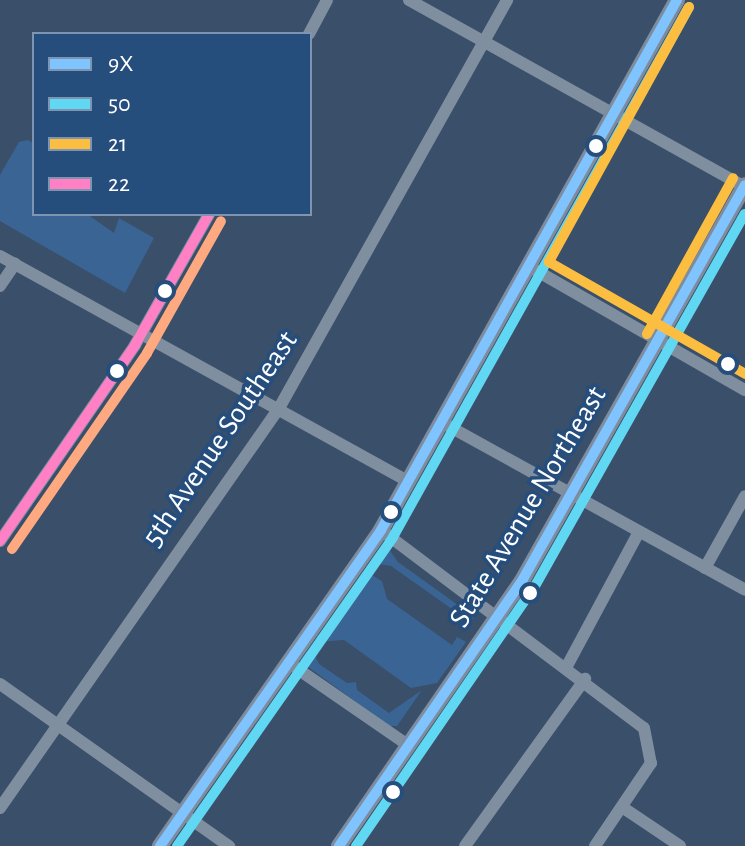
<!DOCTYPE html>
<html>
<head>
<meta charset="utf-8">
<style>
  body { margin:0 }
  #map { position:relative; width:745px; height:846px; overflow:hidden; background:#3a4f69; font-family:"Alegreya Sans",sans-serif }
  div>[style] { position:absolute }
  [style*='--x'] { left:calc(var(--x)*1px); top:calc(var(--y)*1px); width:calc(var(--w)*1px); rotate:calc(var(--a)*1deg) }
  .green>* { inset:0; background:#3a6493 }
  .minor>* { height:12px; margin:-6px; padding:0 6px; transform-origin:6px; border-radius:6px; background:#808fa0 }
  .major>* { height:16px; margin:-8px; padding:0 8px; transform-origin:8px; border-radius:8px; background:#7e8c9f }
  .bus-1>* { height:10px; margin:-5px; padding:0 5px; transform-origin:5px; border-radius:5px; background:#80c4ff }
  .bus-2>* { height:10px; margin:-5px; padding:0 5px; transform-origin:5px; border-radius:5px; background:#60d8f3 }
  .bus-3>* { height:10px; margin:-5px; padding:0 5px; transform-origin:5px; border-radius:5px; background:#fbbe40 }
  .bus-4>* { height:10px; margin:-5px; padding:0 5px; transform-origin:5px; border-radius:5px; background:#ff80c5 }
  .bus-5>* { height:10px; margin:-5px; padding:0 5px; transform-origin:5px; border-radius:5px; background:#ffa980 }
  .dots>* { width:22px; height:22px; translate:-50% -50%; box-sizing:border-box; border:4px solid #264e7d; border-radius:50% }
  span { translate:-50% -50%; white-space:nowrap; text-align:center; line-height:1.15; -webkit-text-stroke:7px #264e7d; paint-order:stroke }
  .street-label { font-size:30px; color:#fff }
  .legend { position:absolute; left:32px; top:32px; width:280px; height:184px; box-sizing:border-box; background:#264e7d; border:2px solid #7d95b1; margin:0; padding:10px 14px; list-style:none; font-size:24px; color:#fff }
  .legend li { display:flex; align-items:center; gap:16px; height:40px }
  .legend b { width:40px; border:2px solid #7d95b1 }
</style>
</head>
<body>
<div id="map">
  <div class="green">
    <div style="clip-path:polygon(28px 140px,34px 144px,34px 214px,87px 214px,114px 233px,119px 218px,154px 238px,125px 293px,0 221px,0 175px,19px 142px)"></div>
    <div style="clip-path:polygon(386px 545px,398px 562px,462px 608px,477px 608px,470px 628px,461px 625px,466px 619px,391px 566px,373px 563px)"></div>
    <div style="clip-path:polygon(370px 574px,382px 581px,387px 599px,452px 645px,457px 637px,466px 642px,437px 683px,411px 688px,344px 640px,317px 642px,317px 635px,329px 635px)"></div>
    <div style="clip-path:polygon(311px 647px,319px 664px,347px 683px,356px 682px,357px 690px,389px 713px,422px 690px,397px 726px,389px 726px,300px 661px)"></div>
  </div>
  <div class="minor">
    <div style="--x:409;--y:0;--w:385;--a:29.1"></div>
    <div style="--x:309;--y:34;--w:38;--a:-62"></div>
    <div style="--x:0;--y:256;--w:468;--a:28.9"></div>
    <div style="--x:530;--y:267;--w:248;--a:29.8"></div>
    <div style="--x:0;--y:286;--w:27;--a:-56"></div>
    <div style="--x:443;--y:423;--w:345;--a:28.9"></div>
    <div style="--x:381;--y:530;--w:329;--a:37"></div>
    <div style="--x:644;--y:728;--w:36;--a:79"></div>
    <div style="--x:651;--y:763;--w:100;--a:124"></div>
    <div style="--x:0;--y:541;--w:238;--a:-55.4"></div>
    <div style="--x:135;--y:345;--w:150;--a:-60.5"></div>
    <div style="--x:705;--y:568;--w:82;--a:-60.9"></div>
    <div style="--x:289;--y:663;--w:145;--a:34.6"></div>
    <div style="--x:567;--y:666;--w:152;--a:-61.8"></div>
    <div style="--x:0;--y:684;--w:281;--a:35.3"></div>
    <div style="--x:622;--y:807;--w:70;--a:33.9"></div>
    <div style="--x:0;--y:808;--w:485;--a:-55.1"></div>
    <div style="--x:278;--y:410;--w:470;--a:-60.8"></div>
    <div style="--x:465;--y:846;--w:206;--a:-54.3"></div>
  </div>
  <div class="major">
    <div style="--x:160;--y:846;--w:386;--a:-55"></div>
    <div style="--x:381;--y:530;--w:607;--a:-60.82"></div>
    <div style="--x:339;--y:846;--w:324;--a:-55.4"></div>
    <div style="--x:523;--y:579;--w:452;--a:-60.6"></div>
  </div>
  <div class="bus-1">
    <div style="--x:160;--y:846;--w:386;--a:-55"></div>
    <div style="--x:381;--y:530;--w:607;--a:-60.82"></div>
    <div style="--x:339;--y:846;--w:324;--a:-55.4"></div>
    <div style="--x:523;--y:579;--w:452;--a:-60.6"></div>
  </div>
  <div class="bus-2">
    <div style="--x:177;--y:846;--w:377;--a:-55"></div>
    <div style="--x:393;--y:537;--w:607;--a:-60.82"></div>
    <div style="--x:356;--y:846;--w:316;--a:-55.5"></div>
    <div style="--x:535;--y:586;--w:427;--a:-60.6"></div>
  </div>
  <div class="bus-3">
    <div style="--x:689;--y:7;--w:291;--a:118.8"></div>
    <div style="--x:549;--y:262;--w:226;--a:29.7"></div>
    <div style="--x:647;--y:334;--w:178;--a:-61.1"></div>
  </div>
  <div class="bus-4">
    <div style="--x:0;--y:541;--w:238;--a:-55.4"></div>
    <div style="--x:135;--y:345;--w:150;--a:-60.5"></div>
  </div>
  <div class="bus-5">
    <div style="--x:12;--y:549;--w:238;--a:-55.4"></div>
    <div style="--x:147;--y:353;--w:151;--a:-60.7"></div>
  </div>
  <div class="dots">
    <div style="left:596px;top:146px;background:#fff"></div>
    <div style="left:165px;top:291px;background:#fff"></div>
    <div style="left:728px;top:364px;background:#fff"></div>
    <div style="left:117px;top:371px;background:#fff"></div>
    <div style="left:391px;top:512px;background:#fff"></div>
    <div style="left:530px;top:593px;background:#fff"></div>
    <div style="left:393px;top:792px;background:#fff"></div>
  </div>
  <div class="street-label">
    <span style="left:220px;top:439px;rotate:-56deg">5th Avenue Southeast</span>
    <span style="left:528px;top:507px;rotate:-59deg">State Avenue Northeast</span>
  </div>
  <ul class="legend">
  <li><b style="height:10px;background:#80c4ff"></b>9X</li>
  <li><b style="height:10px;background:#60d8f3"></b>50</li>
  <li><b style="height:10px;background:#fbbe40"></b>21</li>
  <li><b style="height:10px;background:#ff80c5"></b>22</li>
  </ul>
</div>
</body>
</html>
